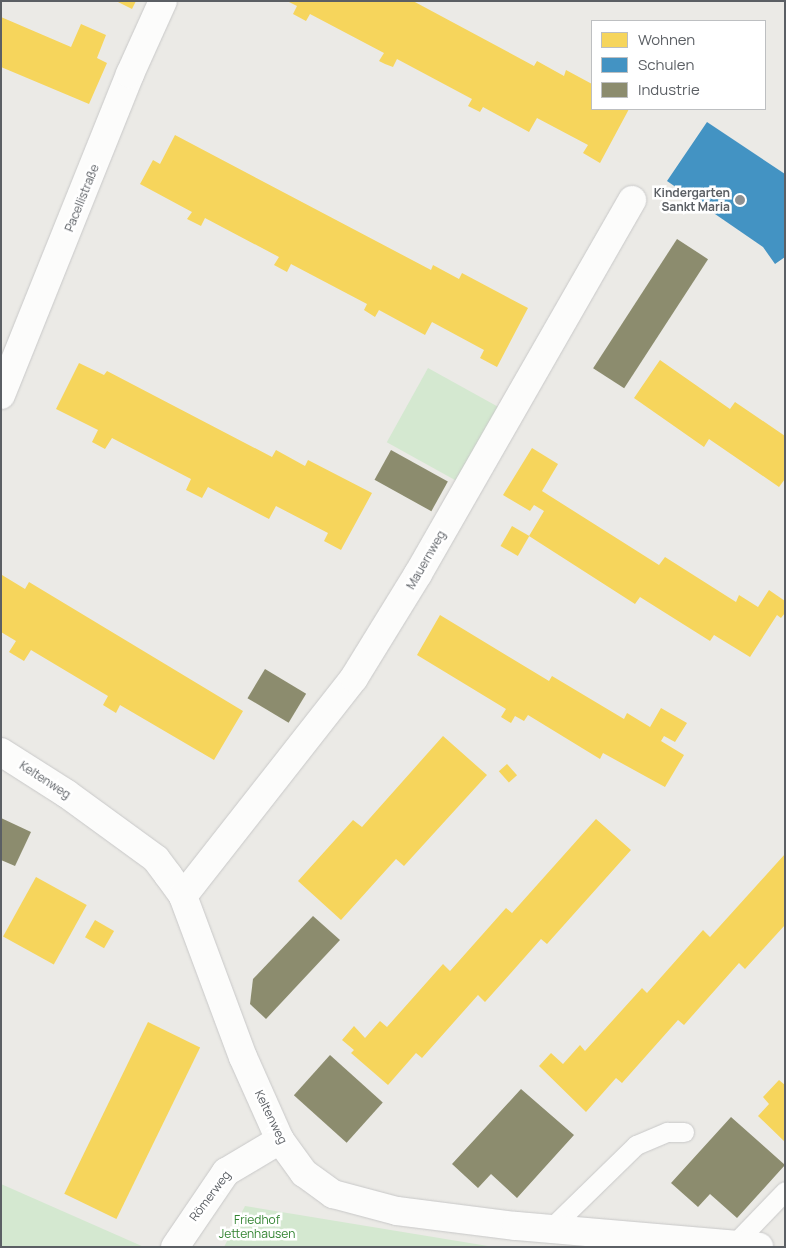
<!DOCTYPE html>
<html>
<head>
<meta charset="utf-8">
<style>
  body { margin:0 }
  #map { position:relative; width:786px; height:1248px; overflow:hidden; background:#ebeae6; font-family:Manrope,sans-serif }
  div>[style] { position:absolute }
  [style*='--x'] { left:calc(var(--x)*1px); top:calc(var(--y)*1px); width:calc(var(--w)*1px); rotate:calc(var(--a)*1deg) }
  .green>* { inset:0; background:#d4e8d0; transform-origin:0 0 }
  .homes>* { inset:0; background:#f6d55c; transform-origin:0 0 }
  .schools>* { inset:0; background:#4393c3 }
  .industry>* { inset:0; background:#8c8c6e; transform-origin:0 0 }
  .roads { filter:drop-shadow(0 0 1px #c8c8c8) drop-shadow(0 0 1px #c8c8c8) }
  .service>* { height:19px; margin:-9.5px; padding:0 9.5px; transform-origin:9.5px; border-radius:9.5px; background:#fcfcfb }
  .minor>* { height:28px; margin:-14px; padding:0 14px; transform-origin:14px; border-radius:14px; background:#fcfcfb }
  .dots>* { width:14px; height:14px; translate:-50% -50%; box-sizing:border-box; border:2px solid #fff; border-radius:50% }
  span { translate:-50% -50%; white-space:nowrap; text-align:center; line-height:1.15; -webkit-text-stroke:5px #fff; paint-order:stroke }
  .poi-label { font-size:12px; color:#5b5f64; font-weight:700 }
  .right { translate:-100% -50%; text-align:right }
  .street-label { font-size:12px; color:#5b5f64 }
  .park-label { font-size:12px; color:#338432 }
  .frame { position:absolute; inset:0; border:2px solid #5b5f64; pointer-events:none }
  .legend { position:absolute; left:591px; top:20px; width:175px; height:90px; box-sizing:border-box; background:#fff; border:1px solid #bdbfc1; margin:0; padding:6px 9px; list-style:none; font-size:15px; color:#5b5f64 }
  .legend li { display:flex; align-items:center; gap:10px; height:25px }
  .legend b { width:25px; border:1px solid #bdbfc1 }
</style>
</head>
<body>
<div id="map">
  <div class="green">
    <div style="left:428px;top:368px;width:81px;height:85px;rotate:29deg"></div>
    <div style="clip-path:polygon(1px 1184px,144px 1247px,1px 1247px)"></div>
    <div style="clip-path:polygon(245px 1206px,494px 1247px,224px 1247px)"></div>
  </div>
  <div class="homes">
    <div style="clip-path:polygon(116px 1px,136px 1px,132px 9px)"></div>
    <div style="clip-path:polygon(287px 1px,413px 1px,534px 66px,537px 61px,564px 76px,566px 70px,592px 84px,592px 109px,629px 109px,600px 163px,583px 153px,588px 145px,537px 118px,529px 132px,483px 107px,480px 112px,468px 106px,472px 99px,397px 59px,393px 67px,385px 64px,379px 61px,384px 53px,310px 14px,306px 21px,293px 14px,297px 6px)"></div>
    <div style="clip-path:polygon(1px 17px,71px 47px,81px 24px,106px 35px,97px 58px,107px 63px,89px 104px,1px 67px)"></div>
    <div style="clip-path:polygon(175px 135px,431px 270px,433px 265px,459px 279px,462px 273px,528px 308px,497px 367px,480px 358px,484px 350px,432px 322px,425px 335px,379px 310px,375px 317px,364px 310px,367px 304px,291px 264px,287px 272px,274px 265px,279px 257px,205px 218px,201px 226px,187px 219px,192px 212px,140px 184px,153px 160px,160px 164px)"></div>
    <div style="clip-path:polygon(660px 360px,730px 409px,735px 402px,785px 436px,785px 479px,779px 487px,709px 439px,704px 447px,634px 398px)"></div>
    <div style="clip-path:polygon(79px 363px,104px 375px,107px 371px,272px 457px,276px 450px,305px 466px,308px 460px,372px 493px,341px 550px,324px 541px,328px 533px,276px 506px,269px 519px,208px 487px,202px 498px,186px 490px,191px 479px,112px 438px,105px 449px,92px 442px,98px 430px,56px 409px)"></div>
    <div style="clip-path:polygon(532px 448px,558px 464px,542px 491px,659px 565px,665px 557px,736px 602px,739px 595px,758px 607px,769px 590px,785px 601px,785px 613px,781px 618px,777px 615px,750px 657px,714px 635px,710px 641px,640px 597px,635px 604px,529px 536px,544px 511px,534px 505px,530px 511px,503px 495px)"></div>
    <div style="left:512px;top:526px;width:20px;height:23px;rotate:30deg"></div>
    <div style="clip-path:polygon(2px 575px,25px 589px,29px 582px,243px 711px,214px 760px,120px 705px,116px 713px,103px 705px,108px 696px,31px 650px,24px 661px,9px 652px,16px 641px,1px 632px)"></div>
    <div style="clip-path:polygon(440px 615px,549px 681px,552px 676px,624px 719px,627px 713px,650px 727px,661px 708px,687px 723px,675px 742px,664px 736px,661px 741px,684px 755px,665px 787px,603px 753px,600px 759px,528px 715px,524px 721px,515px 716px,511px 723px,501px 717px,506px 709px,417px 655px)"></div>
    <div style="clip-path:polygon(443px 736px,487px 775px,404px 866px,396px 859px,341px 920px,298px 881px,353px 820px,362px 827px)"></div>
    <div style="left:507px;top:764px;width:15px;height:11px;rotate:48deg"></div>
    <div style="clip-path:polygon(596px 819px,631px 850px,547px 944px,541px 939px,485px 1002px,478px 995px,422px 1058px,416px 1053px,388px 1085px,351px 1053px,354px 1050px,342px 1040px,354px 1026px,365px 1038px,380px 1021px,387px 1027px,443px 964px,450px 971px,506px 908px,512px 913px)"></div>
    <div style="clip-path:polygon(785px 854px,785px 925px,745px 969px,739px 963px,684px 1025px,678px 1020px,622px 1083px,616px 1078px,586px 1112px,539px 1066px,551px 1053px,563px 1064px,580px 1045px,585px 1051px,642px 988px,647px 993px,703px 930px,710px 937px)"></div>
    <div style="left:36px;top:877px;width:58px;height:68px;rotate:29deg"></div>
    <div style="left:95px;top:920px;width:22px;height:20px;rotate:30deg"></div>
    <div style="left:148px;top:1022px;width:58px;height:191px;rotate:26deg"></div>
    <div style="clip-path:polygon(779px 1080px,785px 1085px,785px 1142px,758px 1116px,769px 1104px,763px 1097px)"></div>
  </div>
  <div class="schools">
    <div style="clip-path:polygon(707px 122px,785px 174px,785px 257px,775px 264px,763px 247px,667px 181px)"></div>
  </div>
  <div class="industry">
    <div style="left:677px;top:239px;width:37px;height:154px;rotate:33deg"></div>
    <div style="left:391px;top:450px;width:65px;height:34px;rotate:29deg"></div>
    <div style="left:265px;top:669px;width:48px;height:34px;rotate:31deg"></div>
    <div style="clip-path:polygon(1px 818px,31px 832px,15px 866px,1px 860px)"></div>
    <div style="clip-path:polygon(313px 916px,340px 940px,266px 1019px,250px 1004px,253px 979px)"></div>
    <div style="left:330px;top:1055px;width:71px;height:54px;rotate:42deg"></div>
    <div style="clip-path:polygon(521px 1089px,574px 1135px,517px 1198px,491px 1174px,478px 1188px,452px 1164px)"></div>
    <div style="clip-path:polygon(731px 1117px,785px 1165px,737px 1218px,710px 1194px,698px 1207px,671px 1183px)"></div>
  </div>
  <div class="roads">
    <div class="service">
      <div style="--x:553;--y:1226;--w:116;--a:-44.3"></div>
      <div style="--x:636;--y:1145;--w:34;--a:-23"></div>
      <div style="--x:667;--y:1132;--w:17;--a:0"></div>
      <div style="--x:735;--y:1243;--w:72;--a:-46.1"></div>
    </div>
    <div class="minor">
      <div style="--x:1;--y:395;--w:346;--a:-68.1"></div>
      <div style="--x:130;--y:74;--w:80;--a:-65.7"></div>
      <div style="--x:1;--y:752;--w:78;--a:32.5"></div>
      <div style="--x:67;--y:794;--w:110;--a:36.1"></div>
      <div style="--x:156;--y:859;--w:20;--a:53"></div>
      <div style="--x:168;--y:875;--w:26;--a:54"></div>
      <div style="--x:183;--y:896;--w:172;--a:69.6"></div>
      <div style="--x:243;--y:1057;--w:91;--a:66"></div>
      <div style="--x:280;--y:1140;--w:41;--a:54"></div>
      <div style="--x:304;--y:1173;--w:36;--a:36"></div>
      <div style="--x:333;--y:1194;--w:66;--a:14.9"></div>
      <div style="--x:397;--y:1211;--w:120;--a:7.2"></div>
      <div style="--x:516;--y:1226;--w:244;--a:4.9"></div>
      <div style="--x:183;--y:896;--w:277;--a:-51.9"></div>
      <div style="--x:354;--y:678;--w:122;--a:-58.4"></div>
      <div style="--x:418;--y:574;--w:431;--a:-60.2"></div>
      <div style="--x:175;--y:1247;--w:91;--a:-55.8"></div>
      <div style="--x:226;--y:1172;--w:63;--a:-30.7"></div>
    </div>
  </div>
  <div class="dots">
    <div style="left:740px;top:200px;background:#8d9092"></div>
  </div>
  <div class="poi-label">
    <span class="right" style="left:730px;top:200px">Kindergarten<br>Sankt Maria</span>
  </div>
  <div class="street-label">
    <span style="left:82px;top:198px;rotate:-68deg">Pacellistraße</span>
    <span style="left:426px;top:560px;rotate:-60deg">Mauernweg</span>
    <span style="left:45px;top:780px;rotate:33deg">Keltenweg</span>
    <span style="left:271px;top:1117px;rotate:64deg">Keltenweg</span>
    <span style="left:210px;top:1196px;rotate:-53deg">Römerweg</span>
  </div>
  <div class="park-label">
    <span style="left:257px;top:1227px">Friedhof<br>Jettenhausen</span>
  </div>
  <div class="frame"></div>
  <ul class="legend">
  <li><b style="height:14px;background:#f6d55c"></b>Wohnen</li>
  <li><b style="height:14px;background:#4393c3"></b>Schulen</li>
  <li><b style="height:14px;background:#8c8c6e"></b>Industrie</li>
  </ul>
</div>
</body>
</html>
